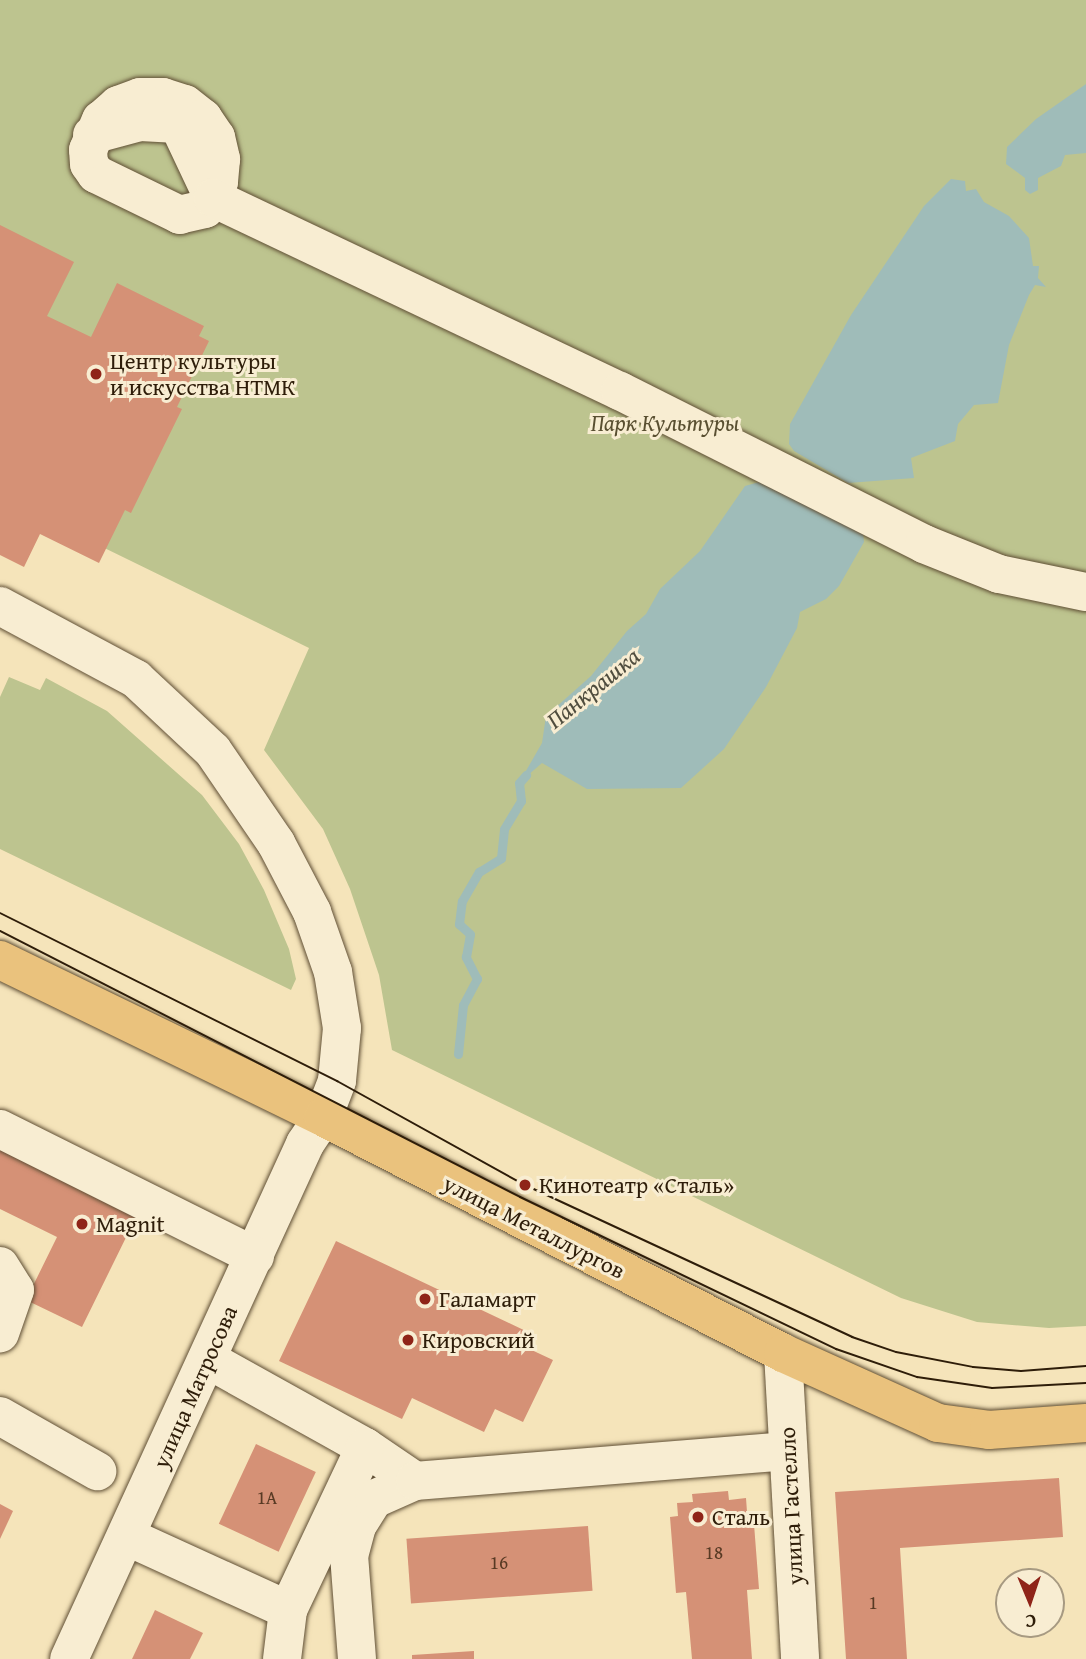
<!DOCTYPE html>
<html>
<head>
<meta charset="utf-8">
<style>
  body { margin:0 }
  #map { position:relative; width:1086px; height:1659px; overflow:hidden; background:#f5e4ba; font-family:"Gentium Book Plus",serif }
  div>[style] { position:absolute }
  [style*='--x'] { left:calc(var(--x)*1px); top:calc(var(--y)*1px); width:calc(var(--w)*1px); rotate:calc(var(--a)*1deg) }
  .green>* { inset:0; background:#bdc48f }
  .water>* { inset:0; background:#9fbcb9 }
  .stream>* { height:9px; margin:-4.5px; padding:0 4.5px; transform-origin:4.5px; border-radius:4.5px; background:#9fbcb9 }
  .building>* { inset:0; background:#d59176; transform-origin:0 0 }
  .roads { filter:drop-shadow(0 0 2px #604f35) drop-shadow(0 0 2px #604f35) }
  .minor>* { height:38px; margin:-19px; padding:0 19px; transform-origin:19px; border-radius:19px; background:#f8edd2 }
  .major>* { height:38px; margin:-19px; padding:0 19px; transform-origin:19px; border-radius:19px; background:#eac27d }
  .tram>* { height:2px; margin:-1px; padding:0 1px; transform-origin:1px; border-radius:1px; background:#2e1d09 }
  .dots>* { width:19px; height:19px; translate:-50% -50%; box-sizing:border-box; border:4px solid #f8edd2; border-radius:50% }
  span { translate:-50% -50%; white-space:nowrap; text-align:center; line-height:1.15; -webkit-text-stroke:6px #f8edd2; paint-order:stroke }
  .number-label { font-size:19px; color:#583a24 }
  .number-label span { -webkit-text-stroke-width:0 }
  .poi-label { font-size:23px; color:#2e1d09 }
  .left { translate:0 -50%; text-align:left }
  .park-label { font-size:23px; color:#594f31; font-style:italic }
  .street-label { font-size:23px; color:#2e1d09 }
  .water-label { font-size:24px; color:#504d3e; font-style:italic }
  .north { position:absolute; left:995px; top:1568px; width:70px; height:70px; box-sizing:border-box; background:#f8edd2; border:2px solid #a79a82; border-radius:50%; rotate:178deg; font-size:19px; font-weight:700; line-height:28px; text-align:center; color:#2e1d09 }
  .north::after { content:''; display:block; margin:auto; width:24px; height:32px; background:#8f2418; clip-path:polygon(50% 0,100% 100%,50% 72%,0 100%) }
</style>
</head>
<body>
<div id="map">
  <div class="green">
    <div style="clip-path:polygon(0 0,1086px 0,1086px 1326px,1049px 1328px,977px 1322px,901px 1298px,392px 1050px,379px 975px,350px 889px,323px 829px,264px 750px,309px 648px,0 497px)"></div>
    <div style="clip-path:polygon(9px 677px,40px 690px,46px 678px,107px 711px,202px 795px,239px 844px,264px 890px,289px 949px,296px 979px,291px 990px,0 849px,0 697px)"></div>
  </div>
  <div class="water">
    <div style="clip-path:polygon(1086px 84px,1086px 153px,1065px 155px,1061px 166px,1038px 178px,1038px 190px,1030px 194px,1025px 190px,1025px 178px,1006px 164px,1007px 147px,1036px 119px)"></div>
    <div style="clip-path:polygon(951px 179px,965px 181px,966px 191px,976px 189px,984px 202px,1009px 216px,1029px 238px,1033px 266px,1039px 266px,1038px 278px,1046px 287px,1035px 285px,1029px 295px,1009px 345px,998px 403px,974px 405px,958px 424px,955px 441px,911px 458px,914px 478px,848px 483px,794px 451px,789px 444px,790px 424px,851px 315px,924px 206px)"></div>
    <div style="clip-path:polygon(759px 482px,863px 532px,864px 542px,839px 586px,826px 599px,800px 612px,797px 628px,766px 687px,724px 749px,681px 788px,587px 789px,542px 763px,519px 783px,542px 743px,546px 716px,591px 676px,627px 631px,646px 614px,660px 589px,700px 551px,745px 486px)"></div>
  </div>
  <div class="stream">
    <div style="--x:458;--y:1054;--w:49;--a:-84.2"></div>
    <div style="--x:463;--y:1005;--w:30;--a:-62"></div>
    <div style="--x:477;--y:979;--w:25;--a:-117"></div>
    <div style="--x:466;--y:957;--w:23;--a:-80"></div>
    <div style="--x:470;--y:934;--w:15;--a:-138"></div>
    <div style="--x:459;--y:924;--w:23;--a:-83"></div>
    <div style="--x:462;--y:901;--w:34;--a:-60"></div>
    <div style="--x:479;--y:872;--w:26;--a:-32"></div>
    <div style="--x:501;--y:858;--w:29;--a:-84"></div>
    <div style="--x:504;--y:829;--w:33;--a:-59"></div>
    <div style="--x:521;--y:801;--w:18;--a:-96"></div>
    <div style="--x:519;--y:783;--w:11;--a:-49"></div>
  </div>
  <div class="building">
    <div style="clip-path:polygon(0 225px,74px 262px,47px 316px,91px 337px,117px 283px,204px 326px,199px 336px,209px 341px,177px 407px,182px 409px,131px 513px,125px 510px,99px 563px,40px 534px,24px 567px,0 555px)"></div>
    <div style="clip-path:polygon(0 1143px,139px 1211px,82px 1327px,26px 1300px,57px 1237px,0 1209px)"></div>
    <div style="clip-path:polygon(336px 1241px,530px 1333px,523px 1346px,553px 1360px,523px 1422px,495px 1409px,484px 1432px,412px 1398px,402px 1419px,279px 1361px)"></div>
    <div style="left:256px;top:1444px;width:66px;height:88px;rotate:25deg"></div>
    <div style="clip-path:polygon(1059px 1478px,1063px 1537px,900px 1548px,907px 1659px,846px 1659px,835px 1492px)"></div>
    <div style="clip-path:polygon(728px 1491px,729px 1500px,746px 1498px,747px 1512px,753px 1511px,759px 1589px,747px 1590px,752px 1659px,692px 1659px,686px 1592px,676px 1593px,670px 1517px,678px 1516px,677px 1503px,693px 1502px,692px 1494px)"></div>
    <div style="clip-path:polygon(0 1504px,13px 1511px,0 1539px)"></div>
    <div style="left:588px;top:1526px;width:65px;height:182px;rotate:86deg"></div>
    <div style="clip-path:polygon(155px 1610px,203px 1633px,190px 1659px,132px 1659px)"></div>
    <div style="clip-path:polygon(474px 1651px,474px 1659px,412px 1659px,412px 1655px)"></div>
  </div>
  <div class="roads">
    <div class="minor">
      <div style="--x:140;--y:97;--w:23;--a:0"></div>
      <div style="--x:163;--y:97;--w:23;--a:18"></div>
      <div style="--x:185;--y:104;--w:23;--a:38"></div>
      <div style="--x:203;--y:118;--w:23;--a:56"></div>
      <div style="--x:216;--y:137;--w:23;--a:77"></div>
      <div style="--x:221;--y:159;--w:23;--a:95"></div>
      <div style="--x:219;--y:182;--w:30;--a:117"></div>
      <div style="--x:205;--y:209;--w:26;--a:167"></div>
      <div style="--x:180;--y:215;--w:93;--a:-154"></div>
      <div style="--x:96;--y:174;--w:12;--a:-125"></div>
      <div style="--x:89;--y:164;--w:14;--a:-94"></div>
      <div style="--x:88;--y:150;--w:33;--a:-67"></div>
      <div style="--x:101;--y:120;--w:23;--a:-41"></div>
      <div style="--x:118;--y:105;--w:23;--a:-20"></div>
      <div style="--x:92;--y:135;--w:50;--a:-15.2"></div>
      <div style="--x:140;--y:122;--w:38;--a:3"></div>
      <div style="--x:178;--y:124;--w:82;--a:64.7"></div>
      <div style="--x:213;--y:198;--w:450;--a:25.4"></div>
      <div style="--x:620;--y:391;--w:340;--a:26.7"></div>
      <div style="--x:924;--y:544;--w:81;--a:21.8"></div>
      <div style="--x:999;--y:574;--w:89;--a:11.7"></div>
      <div style="--x:0;--y:606;--w:154;--a:28.2"></div>
      <div style="--x:136;--y:679;--w:105;--a:43.1"></div>
      <div style="--x:213;--y:751;--w:112;--a:55.6"></div>
      <div style="--x:276;--y:843;--w:78;--a:62.4"></div>
      <div style="--x:312;--y:912;--w:64;--a:70.7"></div>
      <div style="--x:333;--y:972;--w:57;--a:80.9"></div>
      <div style="--x:342;--y:1028;--w:53;--a:95.4"></div>
      <div style="--x:337;--y:1081;--w:39;--a:111"></div>
      <div style="--x:323;--y:1117;--w:32;--a:124"></div>
      <div style="--x:305;--y:1144;--w:566;--a:114.62"></div>
      <div style="--x:0;--y:1129;--w:285;--a:26.5"></div>
      <div style="--x:0;--y:1266;--w:28;--a:58"></div>
      <div style="--x:15;--y:1290;--w:46;--a:109.2"></div>
      <div style="--x:783;--y:1353;--w:306;--a:86.8"></div>
      <div style="--x:207;--y:1359;--w:181;--a:29.1"></div>
      <div style="--x:365;--y:1447;--w:60;--a:34.2"></div>
      <div style="--x:0;--y:1416;--w:112;--a:29.6"></div>
      <div style="--x:128;--y:1537;--w:176;--a:24.5"></div>
      <div style="--x:282;--y:1659;--w:49;--a:-83"></div>
      <div style="--x:288;--y:1610;--w:180;--a:-64.7"></div>
      <div style="--x:357;--y:1659;--w:103;--a:-94.4"></div>
      <div style="--x:349;--y:1556;--w:31;--a:-75"></div>
      <div style="--x:357;--y:1526;--w:32;--a:-58"></div>
      <div style="--x:374;--y:1499;--w:45;--a:-23.7"></div>
      <div style="--x:415;--y:1481;--w:374;--a:-4.6"></div>
    </div>
    <div class="major">
      <div style="--x:0;--y:960;--w:359;--a:25.9"></div>
      <div style="--x:323;--y:1117;--w:517;--a:27.16"></div>
      <div style="--x:783;--y:1353;--w:170;--a:24.3"></div>
      <div style="--x:938;--y:1423;--w:51;--a:7.8"></div>
      <div style="--x:989;--y:1430;--w:97;--a:-4.1"></div>
    </div>
  </div>
  <div class="tram">
    <div style="--x:0;--y:913;--w:377;--a:26.5"></div>
    <div style="--x:337;--y:1081;--w:215;--a:29"></div>
    <div style="--x:525;--y:1185;--w:361;--a:24.9"></div>
    <div style="--x:852;--y:1337;--w:46;--a:18.8"></div>
    <div style="--x:896;--y:1352;--w:78;--a:11"></div>
    <div style="--x:973;--y:1367;--w:48;--a:4.8"></div>
    <div style="--x:1021;--y:1371;--w:65;--a:-4.4"></div>
    <div style="--x:0;--y:931;--w:584;--a:27.09"></div>
    <div style="--x:520;--y:1197;--w:351;--a:25.7"></div>
    <div style="--x:836;--y:1349;--w:86;--a:19.1"></div>
    <div style="--x:917;--y:1377;--w:76;--a:8.3"></div>
    <div style="--x:992;--y:1388;--w:94;--a:-3"></div>
  </div>
  <div class="dots">
    <div style="left:96px;top:374px;background:#8f2418"></div>
    <div style="left:525px;top:1185px;background:#8f2418"></div>
    <div style="left:82px;top:1224px;background:#8f2418"></div>
    <div style="left:425px;top:1299px;background:#8f2418"></div>
    <div style="left:408px;top:1340px;background:#8f2418"></div>
    <div style="left:698px;top:1517px;background:#8f2418"></div>
  </div>
  <div class="number-label">
    <span style="left:267px;top:1498px">1А</span>
    <span style="left:714px;top:1553px">18</span>
    <span style="left:499px;top:1563px">16</span>
    <span style="left:873px;top:1603px">1</span>
  </div>
  <div class="poi-label">
    <span class="left" style="left:110px;top:374px">Центр культуры<br>и искусства НТМК</span>
    <span class="left" style="left:539px;top:1185px">Кинотеатр «Сталь»</span>
    <span class="left" style="left:96px;top:1224px">Magnit</span>
    <span class="left" style="left:439px;top:1299px">Галамарт</span>
    <span class="left" style="left:422px;top:1340px">Кировский</span>
    <span class="left" style="left:712px;top:1517px">Сталь</span>
  </div>
  <div class="park-label">
    <span style="left:665px;top:423px">Парк Культуры</span>
  </div>
  <div class="street-label">
    <span style="left:534px;top:1227px;rotate:27deg">улица Металлургов</span>
    <span style="left:195px;top:1387px;rotate:-66deg">улица Матросова</span>
    <span style="left:791px;top:1506px;rotate:-93deg">улица Гастелло</span>
  </div>
  <div class="water-label">
    <span style="left:593px;top:688px;rotate:-39deg">Панкрашка</span>
  </div>
  <div class="north">С</div>
</div>
</body>
</html>
